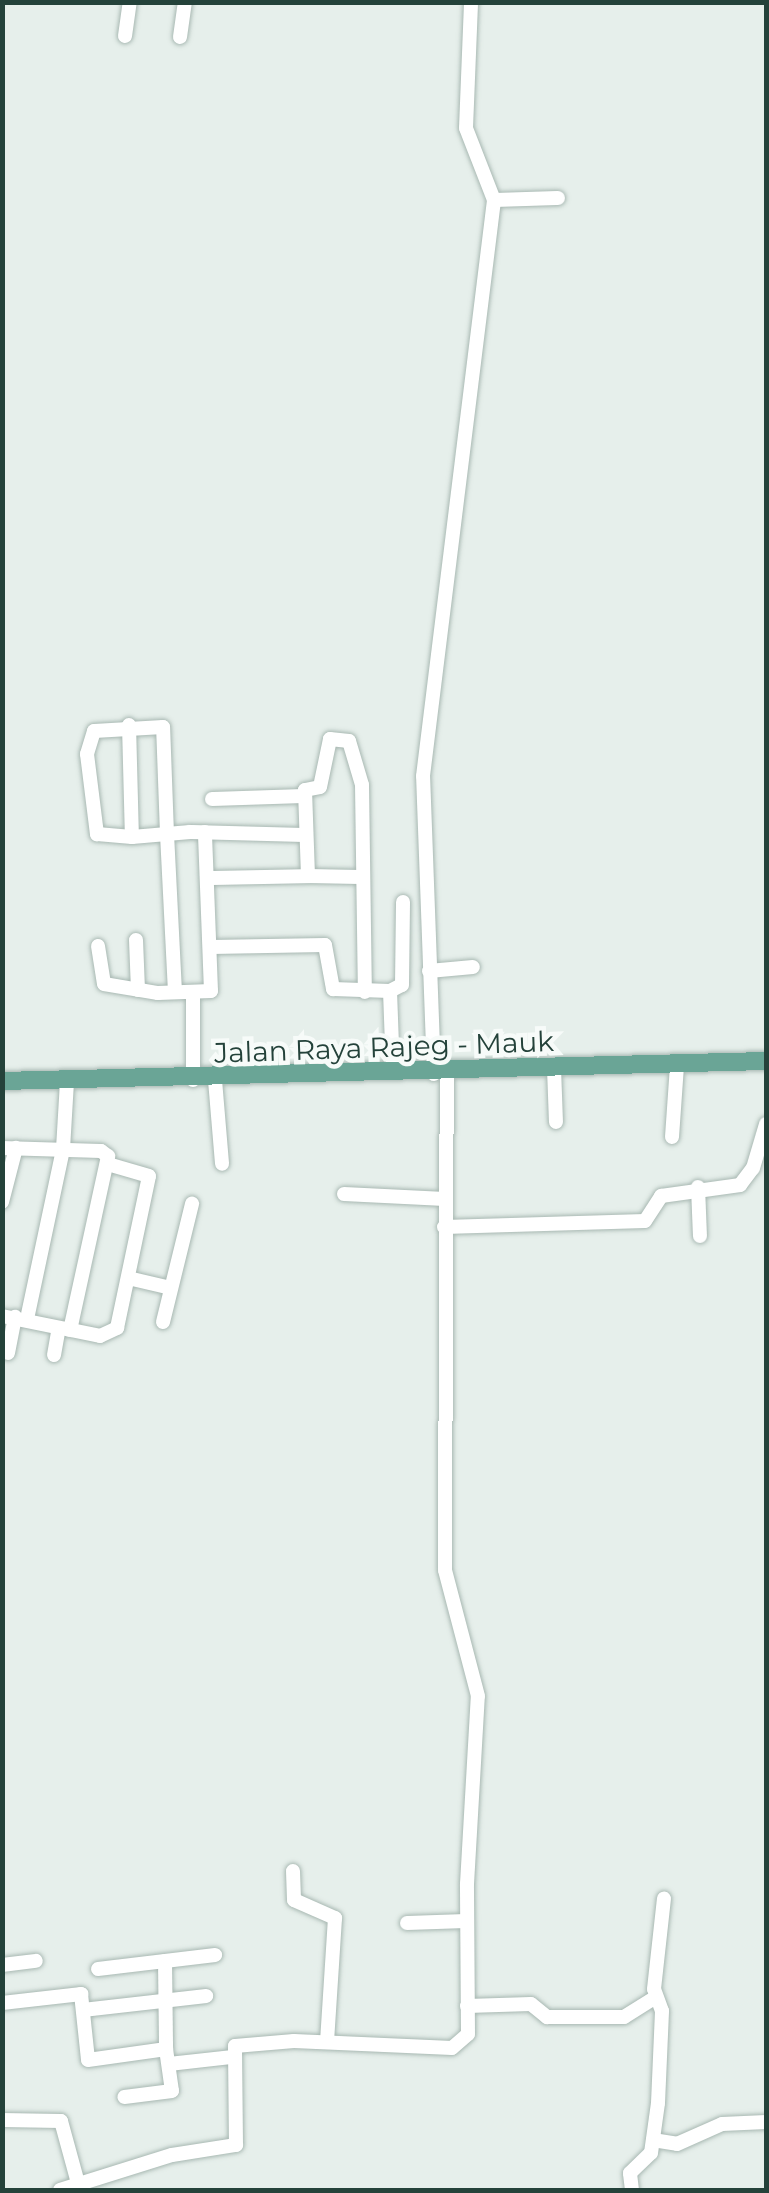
<!DOCTYPE html>
<html>
<head>
<meta charset="utf-8">
<style>
  body { margin:0 }
  #map { position:relative; width:769px; height:2193px; overflow:hidden; background:#e6efeb; font-family:Montserrat,sans-serif }
  div>[style] { position:absolute }
  [style*='--x'] { left:calc(var(--x)*1px); top:calc(var(--y)*1px); width:calc(var(--w)*1px); rotate:calc(var(--a)*1deg) }
  .roads { filter:drop-shadow(0 0 2px #a8b8b2) drop-shadow(0 0 2px #a8b8b2) }
  .minor>* { height:14px; margin:-7px; padding:0 7px; transform-origin:7px; border-radius:7px; background:#fff }
  .major>* { height:18px; margin:-9px; padding:0 9px; transform-origin:9px; border-radius:9px; background:#6aa596 }
  span { translate:-50% -50%; white-space:nowrap; text-align:center; line-height:1.15; -webkit-text-stroke:9px #f7fbf9; paint-order:stroke }
  .street-label { font-size:28px; color:#24423a }
  .frame { position:absolute; inset:0; border:5px solid #24423a; pointer-events:none }
</style>
</head>
<body>
<div id="map">
  <div class="roads">
    <div class="minor">
      <div style="--x:125;--y:36;--w:34;--a:-82"></div>
      <div style="--x:180;--y:37;--w:35;--a:-82"></div>
      <div style="--x:494;--y:200;--w:64;--a:-1.8"></div>
      <div style="--x:129;--y:725;--w:112;--a:88.5"></div>
      <div style="--x:212;--y:799;--w:92;--a:-1.9"></div>
      <div style="--x:360;--y:877;--w:52;--a:-178.9"></div>
      <div style="--x:308;--y:876;--w:86;--a:-92"></div>
      <div style="--x:305;--y:790;--w:15;--a:-11"></div>
      <div style="--x:320;--y:787;--w:49;--a:-78.2"></div>
      <div style="--x:330;--y:739;--w:19;--a:6"></div>
      <div style="--x:349;--y:741;--w:46;--a:73.5"></div>
      <div style="--x:362;--y:785;--w:207;--a:89.2"></div>
      <div style="--x:207;--y:878;--w:101;--a:-1.1"></div>
      <div style="--x:136;--y:940;--w:50;--a:87.7"></div>
      <div style="--x:98;--y:946;--w:38;--a:81"></div>
      <div style="--x:104;--y:984;--w:55;--a:9.5"></div>
      <div style="--x:158;--y:993;--w:53;--a:-2.2"></div>
      <div style="--x:211;--y:991;--w:159;--a:-92.2"></div>
      <div style="--x:211;--y:947;--w:114;--a:-1"></div>
      <div style="--x:325;--y:945;--w:45;--a:79.7"></div>
      <div style="--x:333;--y:989;--w:57;--a:2"></div>
      <div style="--x:390;--y:991;--w:81;--a:87.9"></div>
      <div style="--x:429;--y:971;--w:44;--a:-5.2"></div>
      <div style="--x:390;--y:991;--w:13;--a:-27"></div>
      <div style="--x:402;--y:985;--w:83;--a:-89.3"></div>
      <div style="--x:175;--y:992;--w:158;--a:-92.9"></div>
      <div style="--x:167;--y:834;--w:107;--a:-92.1"></div>
      <div style="--x:163;--y:727;--w:69;--a:176.7"></div>
      <div style="--x:94;--y:731;--w:24;--a:107"></div>
      <div style="--x:87;--y:754;--w:81;--a:82.9"></div>
      <div style="--x:97;--y:834;--w:35;--a:5"></div>
      <div style="--x:132;--y:837;--w:35;--a:-5"></div>
      <div style="--x:167;--y:834;--w:23;--a:-5"></div>
      <div style="--x:190;--y:832;--w:116;--a:1.5"></div>
      <div style="--x:193;--y:993;--w:87;--a:90"></div>
      <div style="--x:554;--y:1068;--w:54;--a:87.9"></div>
      <div style="--x:434;--y:1074;--w:298;--a:-92.1"></div>
      <div style="--x:423;--y:776;--w:580;--a:-82.97"></div>
      <div style="--x:494;--y:200;--w:77;--a:-111.3"></div>
      <div style="--x:466;--y:128;--w:126;--a:-87.7"></div>
      <div style="--x:215;--y:1080;--w:84;--a:85.2"></div>
      <div style="--x:672;--y:1137;--w:72;--a:-86"></div>
      <div style="--x:2;--y:1148;--w:99;--a:1.7"></div>
      <div style="--x:101;--y:1151;--w:9;--a:36"></div>
      <div style="--x:108;--y:1156;--w:178;--a:102.3"></div>
      <div style="--x:698;--y:1187;--w:49;--a:87.7"></div>
      <div style="--x:344;--y:1194;--w:101;--a:2.8"></div>
      <div style="--x:2;--y:1202;--w:56;--a:-75.5"></div>
      <div style="--x:444;--y:1227;--w:201;--a:-1.7"></div>
      <div style="--x:645;--y:1221;--w:30;--a:-57"></div>
      <div style="--x:661;--y:1196;--w:80;--a:-7.9"></div>
      <div style="--x:740;--y:1185;--w:21;--a:-53"></div>
      <div style="--x:753;--y:1168;--w:46;--a:-73.5"></div>
      <div style="--x:128;--y:1278;--w:44;--a:13.1"></div>
      <div style="--x:2;--y:1316;--w:100;--a:11.5"></div>
      <div style="--x:100;--y:1336;--w:19;--a:-25"></div>
      <div style="--x:117;--y:1328;--w:155;--a:-78.1"></div>
      <div style="--x:149;--y:1176;--w:43;--a:-163.7"></div>
      <div style="--x:27;--y:1319;--w:174;--a:-78"></div>
      <div style="--x:63;--y:1149;--w:67;--a:-86.6"></div>
      <div style="--x:163;--y:1322;--w:122;--a:-76.2"></div>
      <div style="--x:8;--y:1353;--w:37;--a:-79"></div>
      <div style="--x:54;--y:1355;--w:27;--a:-80"></div>
      <div style="--x:293;--y:1871;--w:29;--a:88"></div>
      <div style="--x:294;--y:1900;--w:45;--a:23.7"></div>
      <div style="--x:335;--y:1918;--w:124;--a:93.7"></div>
      <div style="--x:407;--y:1923;--w:59;--a:-1.9"></div>
      <div style="--x:165;--y:1961;--w:88;--a:89.3"></div>
      <div style="--x:2;--y:1965;--w:34;--a:-7"></div>
      <div style="--x:98;--y:1969;--w:118;--a:-6.8"></div>
      <div style="--x:2;--y:2003;--w:80;--a:-6.5"></div>
      <div style="--x:81;--y:1994;--w:66;--a:83.9"></div>
      <div style="--x:88;--y:2060;--w:79;--a:-8"></div>
      <div style="--x:166;--y:2049;--w:42;--a:81.9"></div>
      <div style="--x:172;--y:2091;--w:48;--a:172.9"></div>
      <div style="--x:467;--y:2006;--w:64;--a:-1.8"></div>
      <div style="--x:531;--y:2004;--w:21;--a:39"></div>
      <div style="--x:547;--y:2017;--w:77;--a:0"></div>
      <div style="--x:624;--y:2017;--w:36;--a:-32"></div>
      <div style="--x:83;--y:2010;--w:124;--a:-6.5"></div>
      <div style="--x:169;--y:2064;--w:62;--a:-6.4"></div>
      <div style="--x:2;--y:2120;--w:59;--a:1"></div>
      <div style="--x:61;--y:2121;--w:64;--a:74.7"></div>
      <div style="--x:653;--y:2140;--w:24;--a:9"></div>
      <div style="--x:677;--y:2144;--w:49;--a:-24"></div>
      <div style="--x:722;--y:2124;--w:44;--a:-2.6"></div>
      <div style="--x:60;--y:2190;--w:117;--a:-17.4"></div>
      <div style="--x:172;--y:2155;--w:65;--a:-8.9"></div>
      <div style="--x:236;--y:2145;--w:99;--a:-90.6"></div>
      <div style="--x:235;--y:2046;--w:59;--a:-4.8"></div>
      <div style="--x:294;--y:2041;--w:158;--a:2.5"></div>
      <div style="--x:452;--y:2048;--w:21;--a:-41"></div>
      <div style="--x:468;--y:2034;--w:150;--a:-90.4"></div>
      <div style="--x:467;--y:1884;--w:188;--a:-86.7"></div>
      <div style="--x:478;--y:1696;--w:130;--a:-104.7"></div>
      <div style="--x:445;--y:1570;--w:499;--a:-89.8"></div>
      <div style="--x:632;--y:2190;--w:17;--a:-97"></div>
      <div style="--x:630;--y:2173;--w:29;--a:-44"></div>
      <div style="--x:651;--y:2153;--w:50;--a:-82"></div>
      <div style="--x:658;--y:2103;--w:92;--a:-87.5"></div>
      <div style="--x:662;--y:2011;--w:23;--a:-110"></div>
      <div style="--x:654;--y:1989;--w:91;--a:-83.7"></div>
    </div>
    <div class="major">
      <div style="--x:2;--y:1081;--w:764;--a:-1.5"></div>
    </div>
  </div>
  <div class="street-label">
    <span style="left:384px;top:1047px;rotate:-2deg">Jalan Raya Rajeg - Mauk</span>
  </div>
  <div class="frame"></div>
</div>
</body>
</html>
